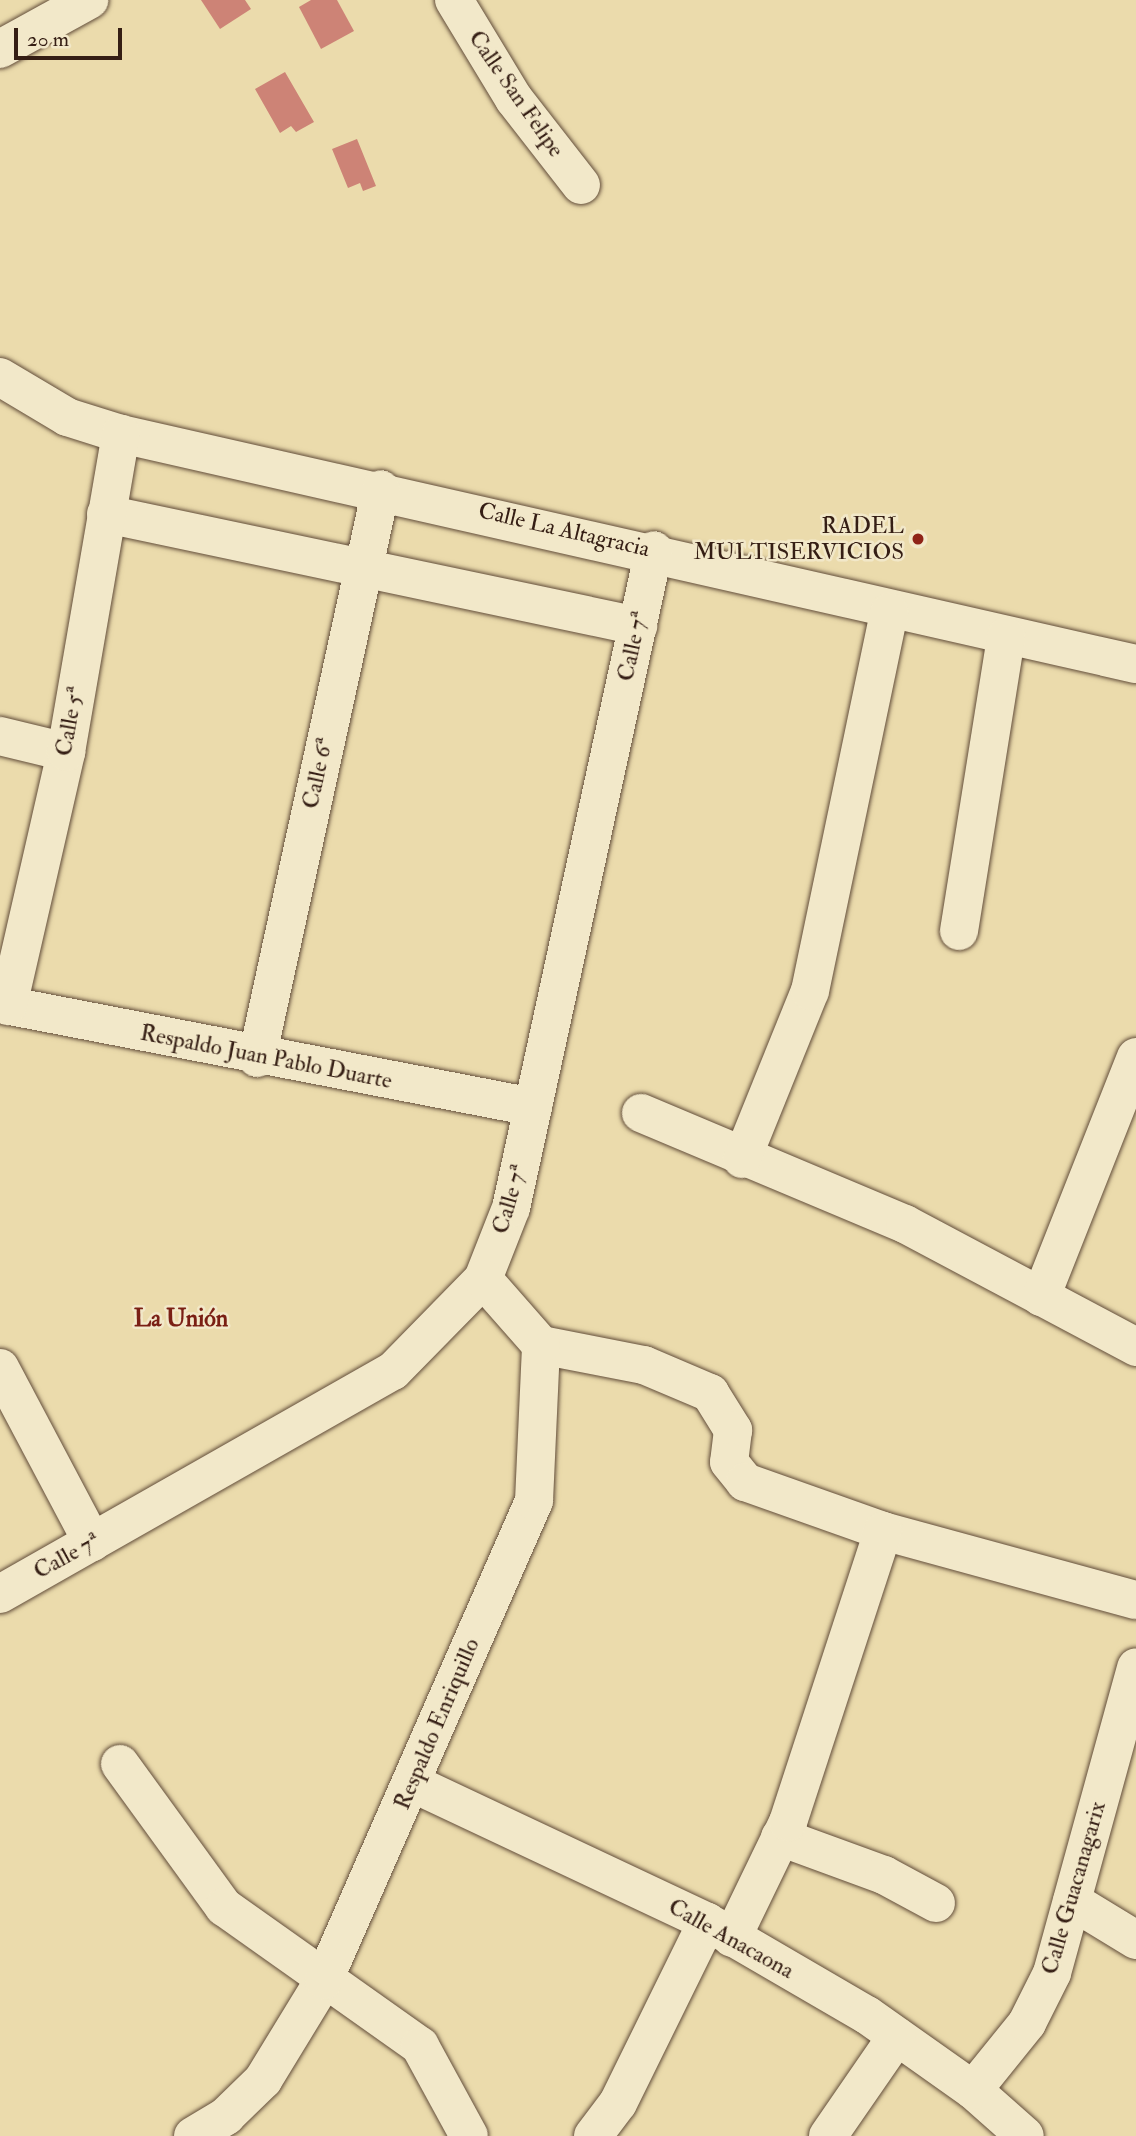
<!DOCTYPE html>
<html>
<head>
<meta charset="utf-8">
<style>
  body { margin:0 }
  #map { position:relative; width:1136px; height:2136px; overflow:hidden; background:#ebdbac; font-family:"IM FELL Double Pica",serif }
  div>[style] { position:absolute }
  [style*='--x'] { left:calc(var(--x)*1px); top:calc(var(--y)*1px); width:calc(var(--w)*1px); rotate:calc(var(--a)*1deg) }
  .building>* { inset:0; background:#cd8376 }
  .roads { filter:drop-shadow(0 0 2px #624d3a) drop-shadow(0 0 2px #624d3a) }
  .minor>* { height:38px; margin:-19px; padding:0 19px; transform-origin:19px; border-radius:19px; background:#f2e8c9 }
  .dots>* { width:19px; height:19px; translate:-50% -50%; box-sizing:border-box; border:4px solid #f2e8c9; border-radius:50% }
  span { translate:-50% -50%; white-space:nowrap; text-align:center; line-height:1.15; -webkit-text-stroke:5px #f2e8c9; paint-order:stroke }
  .street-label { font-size:23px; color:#351e14 }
  .poi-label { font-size:23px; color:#351e14 }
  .right { translate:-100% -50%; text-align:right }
  .neighbourhood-label { font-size:24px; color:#7a1f14; font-weight:700 }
  .scale { position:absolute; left:14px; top:28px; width:108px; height:32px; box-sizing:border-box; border:4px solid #351e14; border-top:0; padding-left:9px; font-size:21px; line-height:24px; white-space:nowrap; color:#351e14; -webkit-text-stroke:5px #f2e8c9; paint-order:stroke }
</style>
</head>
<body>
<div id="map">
  <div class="building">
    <div style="clip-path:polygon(201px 0,245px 0,251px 9px,220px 29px)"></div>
    <div style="clip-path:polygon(311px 0,337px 0,354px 31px,321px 49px,299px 7px)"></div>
    <div style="clip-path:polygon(285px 72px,314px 122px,296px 132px,291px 126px,280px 133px,255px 89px)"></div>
    <div style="clip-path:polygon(357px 139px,376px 186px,363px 191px,360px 183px,348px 188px,332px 149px)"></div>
  </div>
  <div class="roads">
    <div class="minor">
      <div style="--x:454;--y:0;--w:116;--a:58.8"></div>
      <div style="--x:514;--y:99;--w:109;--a:52.1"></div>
      <div style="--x:0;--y:49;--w:102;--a:-28.8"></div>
      <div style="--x:0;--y:377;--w:78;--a:30.8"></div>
      <div style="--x:67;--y:417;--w:57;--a:17.5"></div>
      <div style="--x:121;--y:434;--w:1041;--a:12.77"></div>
      <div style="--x:106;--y:514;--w:544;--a:11.89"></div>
      <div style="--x:0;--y:736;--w:68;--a:13.6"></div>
      <div style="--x:959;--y:931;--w:298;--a:-80.9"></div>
      <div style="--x:0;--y:1004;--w:543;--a:10.94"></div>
      <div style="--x:8;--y:1006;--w:261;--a:-77.1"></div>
      <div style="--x:66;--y:752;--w:323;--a:-80.2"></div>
      <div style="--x:257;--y:1058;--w:582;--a:-77.71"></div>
      <div style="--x:641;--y:1113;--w:286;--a:22.8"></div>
      <div style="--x:905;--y:1224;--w:262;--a:28"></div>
      <div style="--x:742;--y:1159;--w:181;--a:-68"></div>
      <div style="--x:810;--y:991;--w:387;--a:-78.2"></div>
      <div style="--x:1041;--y:1297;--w:258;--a:-68.4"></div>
      <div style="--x:541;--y:1345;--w:105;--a:11"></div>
      <div style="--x:644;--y:1365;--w:72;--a:23"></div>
      <div style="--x:710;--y:1393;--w:44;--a:58.1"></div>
      <div style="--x:733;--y:1430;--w:32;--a:97"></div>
      <div style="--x:729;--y:1462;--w:26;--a:51"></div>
      <div style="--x:745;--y:1482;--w:146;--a:19.5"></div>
      <div style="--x:883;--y:1531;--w:262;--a:15.3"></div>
      <div style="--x:0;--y:1368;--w:197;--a:62.1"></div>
      <div style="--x:0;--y:1594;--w:452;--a:-29.6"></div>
      <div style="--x:393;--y:1371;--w:129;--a:-45.6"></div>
      <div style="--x:483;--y:1279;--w:76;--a:-68.5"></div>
      <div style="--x:511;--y:1208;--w:673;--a:-77.74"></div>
      <div style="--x:120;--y:1764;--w:177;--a:54"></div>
      <div style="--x:224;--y:1907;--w:240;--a:35.3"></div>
      <div style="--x:420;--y:2046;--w:102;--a:61.4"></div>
      <div style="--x:412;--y:1783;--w:326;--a:25.2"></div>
      <div style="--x:707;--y:1922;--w:185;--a:30.2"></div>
      <div style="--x:867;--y:2015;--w:130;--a:35.3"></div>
      <div style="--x:973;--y:2090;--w:69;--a:41.5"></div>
      <div style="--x:780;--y:1837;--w:111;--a:20.1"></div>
      <div style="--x:884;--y:1875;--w:59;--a:28.3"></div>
      <div style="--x:1072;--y:1901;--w:75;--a:31.4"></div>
      <div style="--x:732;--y:1938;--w:129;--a:-64.2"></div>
      <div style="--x:788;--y:1822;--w:306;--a:-71.9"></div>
      <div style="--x:973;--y:2090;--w:86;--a:-51.1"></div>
      <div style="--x:1027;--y:2023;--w:56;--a:-63.4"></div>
      <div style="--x:1052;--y:1973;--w:317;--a:-74.6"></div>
      <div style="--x:193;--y:2136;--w:39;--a:-31"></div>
      <div style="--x:226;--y:2116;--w:52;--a:-44.2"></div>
      <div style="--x:263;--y:2080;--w:117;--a:-58.6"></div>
      <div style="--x:324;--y:1980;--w:523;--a:-66.33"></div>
      <div style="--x:534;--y:1501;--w:156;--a:-87.4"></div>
      <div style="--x:541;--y:1345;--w:88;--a:-131.3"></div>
      <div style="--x:593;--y:2136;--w:41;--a:-52.9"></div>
      <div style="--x:618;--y:2103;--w:202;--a:-63.8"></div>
      <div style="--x:828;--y:2136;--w:121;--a:-55.4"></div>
    </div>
  </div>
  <div class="dots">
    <div style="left:918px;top:539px;background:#8f2418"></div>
  </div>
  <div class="street-label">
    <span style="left:516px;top:94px;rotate:55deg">Calle San Felipe</span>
    <span style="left:564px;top:530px;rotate:13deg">Calle La Altagracia</span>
    <span style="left:633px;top:646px;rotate:-78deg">Calle 7ª</span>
    <span style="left:70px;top:721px;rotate:-80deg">Calle 5ª</span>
    <span style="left:318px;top:773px;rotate:-78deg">Calle 6ª</span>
    <span style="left:266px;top:1057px;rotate:11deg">Respaldo Juan Pablo Duarte</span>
    <span style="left:510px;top:1199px;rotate:-74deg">Calle 7ª</span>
    <span style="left:67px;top:1556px;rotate:-29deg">Calle 7ª</span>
    <span style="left:437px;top:1724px;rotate:-67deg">Respaldo Enriquillo</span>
    <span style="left:1074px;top:1888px;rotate:-74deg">Calle Guacanagarix</span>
    <span style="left:731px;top:1939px;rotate:29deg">Calle Anacaona</span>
  </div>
  <div class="poi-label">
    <span class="right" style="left:904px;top:539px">RADEL<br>MULTISERVICIOS</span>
  </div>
  <div class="neighbourhood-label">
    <span style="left:181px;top:1319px">La Unión</span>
  </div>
  <div class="scale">20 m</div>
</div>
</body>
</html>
